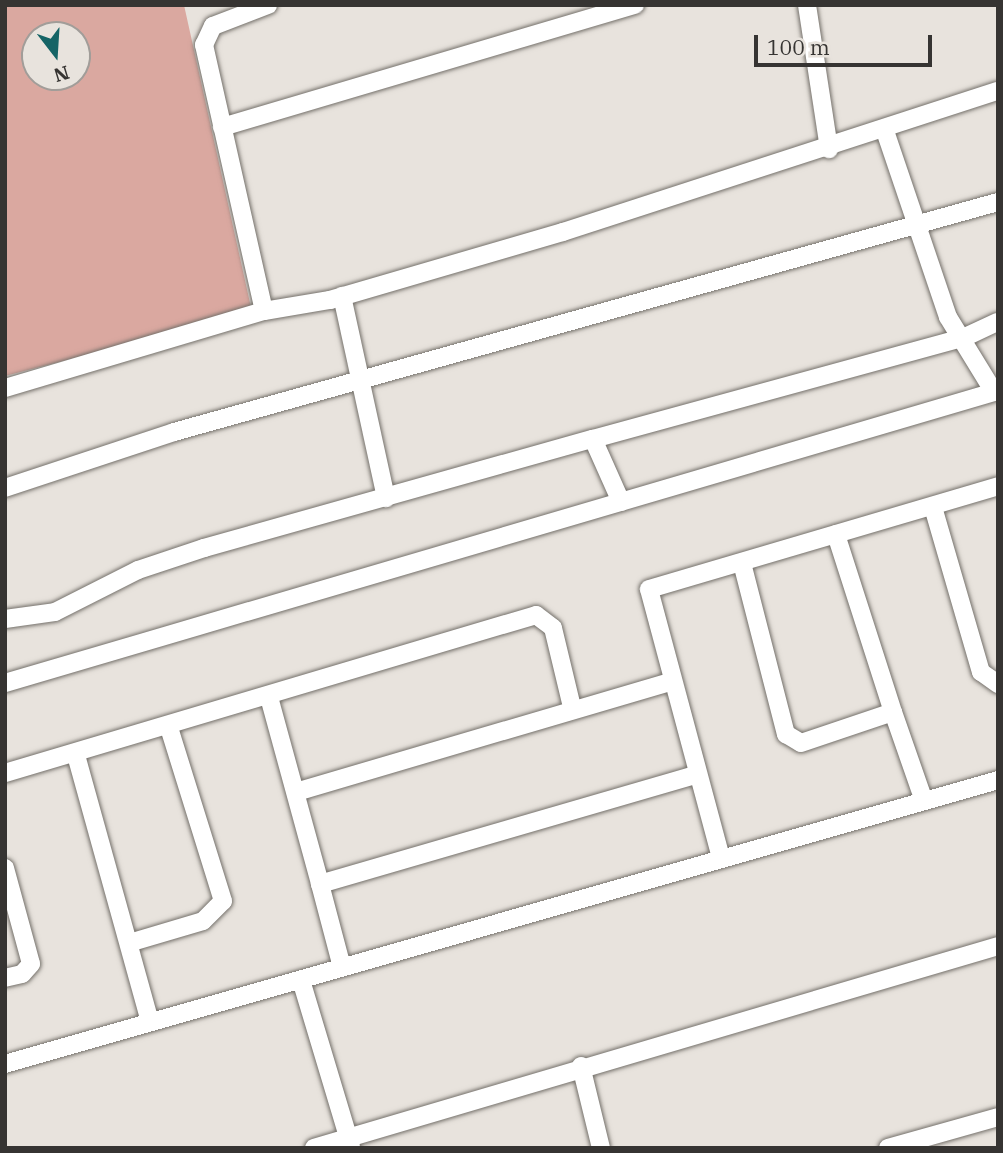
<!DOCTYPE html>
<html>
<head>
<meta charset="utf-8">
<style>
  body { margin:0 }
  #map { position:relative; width:1003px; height:1153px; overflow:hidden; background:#e8e3dd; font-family:"IBM Plex Serif",serif }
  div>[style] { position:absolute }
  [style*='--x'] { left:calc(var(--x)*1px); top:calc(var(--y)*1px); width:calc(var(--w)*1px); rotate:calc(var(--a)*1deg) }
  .green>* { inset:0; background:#daa8a0 }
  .roads { filter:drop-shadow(0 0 2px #74706a) drop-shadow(0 0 2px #74706a) }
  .minor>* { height:18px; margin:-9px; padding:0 9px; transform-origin:9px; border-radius:9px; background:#fff }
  span { translate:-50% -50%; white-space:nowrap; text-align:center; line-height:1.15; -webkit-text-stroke:7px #e8e3dd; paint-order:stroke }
  .frame { position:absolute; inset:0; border:7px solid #363432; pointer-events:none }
  .north { position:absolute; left:21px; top:21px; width:70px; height:70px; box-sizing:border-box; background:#e8e3dd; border:2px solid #a19d99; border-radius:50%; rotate:163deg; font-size:19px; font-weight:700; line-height:28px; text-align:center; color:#363432 }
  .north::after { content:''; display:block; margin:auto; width:24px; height:32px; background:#156466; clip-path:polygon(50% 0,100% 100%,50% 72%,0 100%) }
  .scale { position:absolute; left:754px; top:35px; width:178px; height:32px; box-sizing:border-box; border:4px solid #363432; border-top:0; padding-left:9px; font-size:21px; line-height:24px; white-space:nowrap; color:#363432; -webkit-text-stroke:5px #e8e3dd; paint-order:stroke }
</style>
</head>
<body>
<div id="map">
  <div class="green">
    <div style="clip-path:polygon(evenodd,5px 5px,184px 5px,252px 312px,5px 376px,5px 5px,35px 35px,77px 35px,77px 77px,35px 77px,35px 35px)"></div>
  </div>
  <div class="roads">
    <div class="minor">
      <div style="--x:807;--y:5;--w:146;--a:81.3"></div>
      <div style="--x:222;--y:127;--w:431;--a:-16.5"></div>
      <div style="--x:885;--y:131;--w:196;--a:71.3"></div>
      <div style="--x:948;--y:317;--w:88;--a:58.5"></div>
      <div style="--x:342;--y:296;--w:207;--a:77.7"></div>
      <div style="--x:264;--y:311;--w:67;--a:-9.5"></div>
      <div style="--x:330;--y:300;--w:243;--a:-16.3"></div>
      <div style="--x:563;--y:232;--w:457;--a:-18"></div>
      <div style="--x:5;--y:388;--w:270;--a:-16.6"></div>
      <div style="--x:264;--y:311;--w:273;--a:-102.7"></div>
      <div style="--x:204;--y:45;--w:21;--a:-65"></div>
      <div style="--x:213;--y:26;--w:59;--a:-20.9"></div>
      <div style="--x:593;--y:439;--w:384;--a:-15.3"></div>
      <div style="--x:963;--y:338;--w:38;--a:-25"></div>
      <div style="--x:5;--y:488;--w:178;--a:-18.3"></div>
      <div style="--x:174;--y:432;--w:855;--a:-15.6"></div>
      <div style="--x:933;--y:507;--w:172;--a:73.8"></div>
      <div style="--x:981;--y:672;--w:21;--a:35"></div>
      <div style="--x:742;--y:563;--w:177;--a:75.6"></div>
      <div style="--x:786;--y:734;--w:17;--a:31"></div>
      <div style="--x:801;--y:743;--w:97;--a:-18.6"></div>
      <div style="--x:893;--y:712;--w:187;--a:-107.8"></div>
      <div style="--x:5;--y:619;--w:50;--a:-8"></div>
      <div style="--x:55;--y:612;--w:93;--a:-26.8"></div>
      <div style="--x:138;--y:570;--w:70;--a:-18.4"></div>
      <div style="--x:204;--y:548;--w:404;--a:-15.7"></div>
      <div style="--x:593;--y:439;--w:69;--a:66"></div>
      <div style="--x:5;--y:683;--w:1035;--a:-16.39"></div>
      <div style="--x:269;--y:697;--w:194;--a:74.7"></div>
      <div style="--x:320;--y:884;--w:391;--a:-16.2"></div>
      <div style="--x:893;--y:712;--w:94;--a:70.8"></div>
      <div style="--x:76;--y:755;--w:277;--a:74.5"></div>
      <div style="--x:5;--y:773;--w:554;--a:-16.57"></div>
      <div style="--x:536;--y:615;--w:21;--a:37"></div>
      <div style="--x:553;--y:628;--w:81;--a:76.5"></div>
      <div style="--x:296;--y:792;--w:392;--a:-16.4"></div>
      <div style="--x:721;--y:858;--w:278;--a:-105"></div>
      <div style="--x:649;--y:589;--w:364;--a:-16.4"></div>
      <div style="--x:5;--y:868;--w:99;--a:74.8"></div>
      <div style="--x:31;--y:964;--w:13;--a:132"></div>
      <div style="--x:22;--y:974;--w:17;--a:167"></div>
      <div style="--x:320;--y:884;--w:86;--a:75.2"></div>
      <div style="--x:129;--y:943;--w:77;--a:-16.6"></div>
      <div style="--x:203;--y:921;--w:28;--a:-45"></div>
      <div style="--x:223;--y:901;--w:181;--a:-107.3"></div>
      <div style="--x:301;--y:980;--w:174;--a:73.3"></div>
      <div style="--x:5;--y:1064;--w:1033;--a:-15.96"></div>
      <div style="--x:581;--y:1066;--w:84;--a:76.3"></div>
      <div style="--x:314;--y:1148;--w:713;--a:-16.45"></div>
      <div style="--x:888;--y:1148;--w:114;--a:-15.7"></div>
    </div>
  </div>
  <div class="frame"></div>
  <div class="north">N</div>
  <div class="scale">100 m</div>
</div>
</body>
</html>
